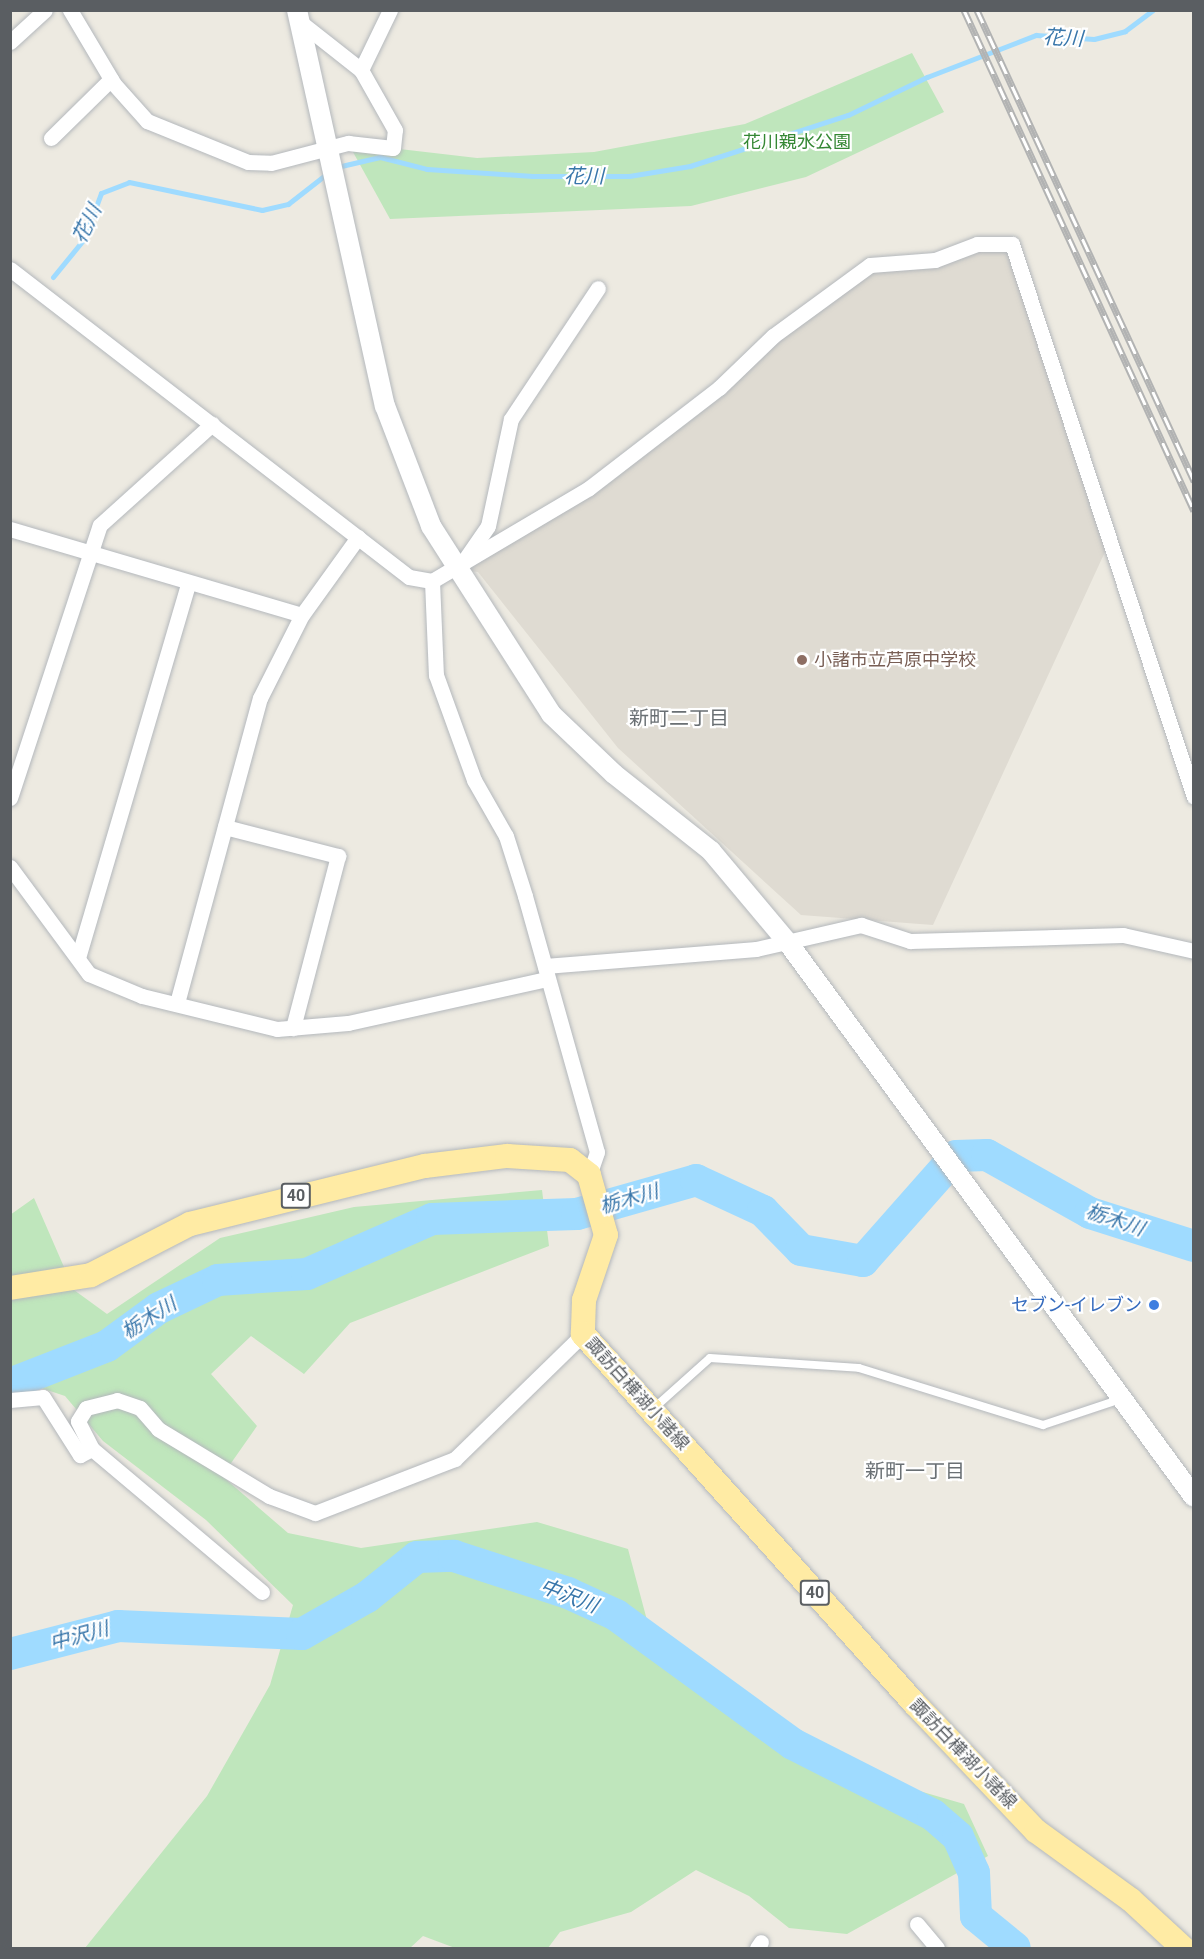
<!DOCTYPE html>
<html>
<head>
<meta charset="utf-8">
<style>
  body { margin:0 }
  #map { position:relative; width:1204px; height:1959px; overflow:hidden; background:#edeae1; font-family:Roboto,"Noto Sans JP",sans-serif }
  div>[style] { position:absolute }
  [style*='--x'] { left:calc(var(--x)*1px); top:calc(var(--y)*1px); width:calc(var(--w)*1px); rotate:calc(var(--a)*1deg) }
  .education>* { inset:0; background:#dfdbd2 }
  .green>* { inset:0; background:#bfe6bc }
  .stream>* { height:5px; margin:-2.5px; padding:0 2.5px; transform-origin:2.5px; border-radius:2.5px; background:#9fdbff }
  .river>* { height:32px; margin:-16px; padding:0 16px; transform-origin:16px; border-radius:16px; background:#9fdbff }
  .roads { filter:drop-shadow(0 0 2px #b4b8bc) drop-shadow(0 0 2px #b4b8bc) }
  .service>* { height:8px; margin:-4px; padding:0 4px; transform-origin:4px; border-radius:4px; background:#fff }
  .minor>* { height:15px; margin:-7.5px; padding:0 7.5px; transform-origin:7.5px; border-radius:7.5px; background:#fff }
  .tertiary>* { height:20px; margin:-10px; padding:0 10px; transform-origin:10px; border-radius:10px; background:#fff }
  .primary>* { height:24px; margin:-12px; padding:0 12px; transform-origin:12px; border-radius:12px; background:#ffeba4 }
  .rail>* { height:7px; margin-top:-3.5px; transform-origin:0; background:repeating-linear-gradient(90deg,#fff 0 14px,#b2b3b3 0 28px); box-sizing:border-box; border-block:2px solid #b2b3b3 }
  .dots>* { width:16px; height:16px; translate:-50% -50%; box-sizing:border-box; border:3px solid #fff; border-radius:50% }
  span { translate:-50% -50%; white-space:nowrap; text-align:center; line-height:1.15; -webkit-text-stroke:4.5px #fff; paint-order:stroke }
  .shield-label span { padding:2px 4px; background:#fff; border:2px solid; border-radius:4px; -webkit-text-stroke-width:0 }
  .shield-label { font-size:16px; color:#5a5e62; font-weight:700 }
  .park-label { font-size:18px; color:#348733 }
  .education-label { font-size:18px; color:#785e54 }
  .left { translate:0 -50%; text-align:left }
  .shop-label { font-size:18px; color:#366cbe }
  .right { translate:-100% -50%; text-align:right }
  .street-label { font-size:18px; color:#5a5e62 }
  .water-label { font-size:20px; color:#3876aa; font-style:italic }
  .neighbourhood-label { font-size:20px; color:#6a7074 }
  .frame { position:absolute; inset:0; border:12px solid #5a5e62; pointer-events:none }
</style>
</head>
<body>
<div id="map">
  <div class="education">
    <div style="clip-path:polygon(1012px 244px,1110px 541px,933px 925px,801px 915px,618px 748px,478px 572px,458px 570px,623px 459px,870px 265px)"></div>
  </div>
  <div class="green">
    <div style="clip-path:polygon(912px 53px,944px 112px,806px 177px,691px 206px,390px 219px,348px 143px,477px 158px,594px 152px,745px 124px)"></div>
    <div style="clip-path:polygon(542px 1190px,549px 1246px,350px 1323px,304px 1374px,251px 1336px,211px 1374px,257px 1426px,222px 1476px,288px 1533px,361px 1548px,537px 1522px,628px 1549px,656px 1654px,782px 1751px,964px 1804px,988px 1856px,847px 1934px,789px 1928px,749px 1896px,696px 1870px,631px 1912px,560px 1932px,548px 1948px,455px 1948px,423px 1936px,410px 1948px,85px 1948px,207px 1796px,270px 1685px,293px 1605px,206px 1520px,103px 1441px,65px 1396px,11px 1378px,10px 1215px,34px 1198px,74px 1290px,107px 1314px,220px 1238px,354px 1207px)"></div>
  </div>
  <div class="stream">
    <div style="--x:337;--y:167;--w:44;--a:-13.1"></div>
    <div style="--x:380;--y:157;--w:49;--a:14.3"></div>
    <div style="--x:427;--y:169;--w:106;--a:3.8"></div>
    <div style="--x:533;--y:176;--w:96;--a:0"></div>
    <div style="--x:629;--y:176;--w:62;--a:-9.3"></div>
    <div style="--x:690;--y:166;--w:166;--a:-17.9"></div>
    <div style="--x:848;--y:115;--w:88;--a:-25.7"></div>
    <div style="--x:927;--y:77;--w:117;--a:-21.1"></div>
    <div style="--x:1036;--y:35;--w:58;--a:3.9"></div>
    <div style="--x:1094;--y:39;--w:32;--a:-14"></div>
    <div style="--x:1125;--y:31;--w:35;--a:-37"></div>
    <div style="--x:53;--y:277;--w:49;--a:-50.8"></div>
    <div style="--x:84;--y:239;--w:49;--a:-69.7"></div>
    <div style="--x:101;--y:193;--w:30;--a:-21"></div>
    <div style="--x:129;--y:182;--w:136;--a:11.9"></div>
    <div style="--x:262;--y:210;--w:27;--a:-13"></div>
    <div style="--x:288;--y:204;--w:52;--a:-38"></div>
  </div>
  <div class="river">
    <div style="--x:10;--y:1384;--w:104;--a:-21.4"></div>
    <div style="--x:107;--y:1346;--w:64;--a:-36.2"></div>
    <div style="--x:159;--y:1308;--w:65;--a:-25.4"></div>
    <div style="--x:218;--y:1280;--w:89;--a:-3.9"></div>
    <div style="--x:307;--y:1274;--w:137;--a:-23.7"></div>
    <div style="--x:432;--y:1219;--w:145;--a:-2"></div>
    <div style="--x:577;--y:1214;--w:124;--a:-15.9"></div>
    <div style="--x:696;--y:1180;--w:74;--a:24.8"></div>
    <div style="--x:763;--y:1211;--w:54;--a:45.7"></div>
    <div style="--x:801;--y:1250;--w:63;--a:10.1"></div>
    <div style="--x:863;--y:1261;--w:140;--a:-48.5"></div>
    <div style="--x:956;--y:1156;--w:31;--a:-2"></div>
    <div style="--x:987;--y:1155;--w:118;--a:29.4"></div>
    <div style="--x:1090;--y:1213;--w:109;--a:17.6"></div>
    <div style="--x:10;--y:1654;--w:112;--a:-14.5"></div>
    <div style="--x:118;--y:1626;--w:184;--a:2.5"></div>
    <div style="--x:302;--y:1634;--w:75;--a:-29.6"></div>
    <div style="--x:367;--y:1597;--w:64;--a:-38.7"></div>
    <div style="--x:417;--y:1557;--w:37;--a:-2"></div>
    <div style="--x:454;--y:1556;--w:120;--a:18"></div>
    <div style="--x:568;--y:1593;--w:53;--a:24.6"></div>
    <div style="--x:616;--y:1615;--w:219;--a:36.1"></div>
    <div style="--x:793;--y:1744;--w:157;--a:26.9"></div>
    <div style="--x:933;--y:1815;--w:33;--a:41"></div>
    <div style="--x:958;--y:1837;--w:39;--a:66"></div>
    <div style="--x:974;--y:1873;--w:43;--a:87.3"></div>
    <div style="--x:976;--y:1916;--w:50;--a:39.4"></div>
  </div>
  <div class="roads">
    <div class="service">
      <div style="--x:653;--y:1409;--w:76;--a:-41.8"></div>
      <div style="--x:710;--y:1358;--w:149;--a:3.8"></div>
      <div style="--x:859;--y:1368;--w:193;--a:17.2"></div>
      <div style="--x:1043;--y:1425;--w:79;--a:-18.4"></div>
    </div>
    <div class="minor">
      <div style="--x:70;--y:10;--w:86;--a:59.3"></div>
      <div style="--x:114;--y:84;--w:50;--a:48.3"></div>
      <div style="--x:147;--y:121;--w:109;--a:22.1"></div>
      <div style="--x:248;--y:162;--w:23;--a:2"></div>
      <div style="--x:271;--y:163;--w:80;--a:-14.6"></div>
      <div style="--x:348;--y:143;--w:45;--a:6.3"></div>
      <div style="--x:393;--y:148;--w:18;--a:-84"></div>
      <div style="--x:395;--y:130;--w:69;--a:-119.5"></div>
      <div style="--x:361;--y:70;--w:79;--a:-141.7"></div>
      <div style="--x:10;--y:42;--w:47;--a:-42.4"></div>
      <div style="--x:361;--y:70;--w:67;--a:-64.2"></div>
      <div style="--x:51;--y:138;--w:84;--a:-44.5"></div>
      <div style="--x:10;--y:269;--w:504;--a:37.67"></div>
      <div style="--x:409;--y:577;--w:23;--a:10"></div>
      <div style="--x:432;--y:581;--w:182;--a:-30.6"></div>
      <div style="--x:589;--y:488;--w:164;--a:-37.6"></div>
      <div style="--x:719;--y:388;--w:75;--a:-43.9"></div>
      <div style="--x:773;--y:336;--w:120;--a:-36.2"></div>
      <div style="--x:870;--y:265;--w:65;--a:-4.4"></div>
      <div style="--x:935;--y:260;--w:45;--a:-20.9"></div>
      <div style="--x:977;--y:244;--w:35;--a:0"></div>
      <div style="--x:1012;--y:244;--w:582;--a:71.78"></div>
      <div style="--x:10;--y:529;--w:304;--a:16.4"></div>
      <div style="--x:461;--y:565;--w:47;--a:-55.3"></div>
      <div style="--x:488;--y:526;--w:109;--a:-77.9"></div>
      <div style="--x:511;--y:419;--w:157;--a:-56.4"></div>
      <div style="--x:432;--y:581;--w:94;--a:87.6"></div>
      <div style="--x:436;--y:675;--w:112;--a:70.1"></div>
      <div style="--x:474;--y:780;--w:64;--a:60.3"></div>
      <div style="--x:506;--y:836;--w:63;--a:72.4"></div>
      <div style="--x:525;--y:896;--w:266;--a:74.3"></div>
      <div style="--x:597;--y:1152;--w:24;--a:109"></div>
      <div style="--x:10;--y:798;--w:287;--a:-71.8"></div>
      <div style="--x:100;--y:525;--w:151;--a:-42"></div>
      <div style="--x:225;--y:827;--w:117;--a:14.4"></div>
      <div style="--x:338;--y:856;--w:178;--a:104.7"></div>
      <div style="--x:10;--y:867;--w:133;--a:53.6"></div>
      <div style="--x:89;--y:974;--w:57;--a:22.5"></div>
      <div style="--x:142;--y:996;--w:139;--a:13.7"></div>
      <div style="--x:277;--y:1029;--w:71;--a:-4.8"></div>
      <div style="--x:348;--y:1023;--w:204;--a:-12.5"></div>
      <div style="--x:78;--y:958;--w:390;--a:-73.6"></div>
      <div style="--x:545;--y:966;--w:212;--a:-4.6"></div>
      <div style="--x:756;--y:949;--w:108;--a:-12.9"></div>
      <div style="--x:861;--y:925;--w:52;--a:18.1"></div>
      <div style="--x:910;--y:941;--w:213;--a:-1.6"></div>
      <div style="--x:1123;--y:935;--w:73;--a:12.7"></div>
      <div style="--x:177;--y:1003;--w:316;--a:-74.8"></div>
      <div style="--x:260;--y:698;--w:93;--a:-63.2"></div>
      <div style="--x:302;--y:615;--w:96;--a:-54.3"></div>
      <div style="--x:10;--y:1400;--w:33;--a:-5"></div>
      <div style="--x:43;--y:1397;--w:69;--a:57.5"></div>
      <div style="--x:80;--y:1455;--w:13;--a:-27"></div>
      <div style="--x:262;--y:1592;--w:222;--a:-139.9"></div>
      <div style="--x:92;--y:1449;--w:31;--a:-117"></div>
      <div style="--x:78;--y:1421;--w:15;--a:-58"></div>
      <div style="--x:86;--y:1408;--w:32;--a:-14"></div>
      <div style="--x:117;--y:1400;--w:24;--a:19"></div>
      <div style="--x:140;--y:1408;--w:28;--a:49"></div>
      <div style="--x:158;--y:1429;--w:130;--a:31.1"></div>
      <div style="--x:269;--y:1496;--w:49;--a:20.3"></div>
      <div style="--x:315;--y:1513;--w:150;--a:-21.1"></div>
      <div style="--x:455;--y:1459;--w:179;--a:-44.3"></div>
      <div style="--x:917;--y:1924;--w:31;--a:50"></div>
      <div style="--x:757;--y:1948;--w:7;--a:-56"></div>
    </div>
    <div class="tertiary">
      <div style="--x:297;--y:10;--w:406;--a:77.5"></div>
      <div style="--x:385;--y:406;--w:129;--a:69"></div>
      <div style="--x:431;--y:526;--w:223;--a:57.4"></div>
      <div style="--x:551;--y:714;--w:87;--a:43.6"></div>
      <div style="--x:614;--y:774;--w:124;--a:38.4"></div>
      <div style="--x:711;--y:851;--w:121;--a:50"></div>
      <div style="--x:789;--y:944;--w:685;--a:53.78"></div>
    </div>
    <div class="primary">
      <div style="--x:10;--y:1288;--w:82;--a:-9.1"></div>
      <div style="--x:91;--y:1275;--w:111;--a:-27.3"></div>
      <div style="--x:190;--y:1224;--w:242;--a:-13.9"></div>
      <div style="--x:425;--y:1166;--w:83;--a:-7"></div>
      <div style="--x:507;--y:1156;--w:63;--a:3.6"></div>
      <div style="--x:570;--y:1160;--w:24;--a:38"></div>
      <div style="--x:589;--y:1175;--w:62;--a:74.2"></div>
      <div style="--x:606;--y:1235;--w:69;--a:108.7"></div>
      <div style="--x:584;--y:1300;--w:34;--a:92"></div>
      <div style="--x:583;--y:1334;--w:497;--a:48.1"></div>
      <div style="--x:915;--y:1704;--w:175;--a:46.4"></div>
      <div style="--x:1036;--y:1831;--w:117;--a:36"></div>
      <div style="--x:1131;--y:1900;--w:71;--a:42.7"></div>
    </div>
  </div>
  <div class="rail">
    <div style="--x:964;--y:10;--w:551;--a:65.34"></div>
    <div style="--x:977;--y:10;--w:519;--a:65.26"></div>
  </div>
  <div class="dots">
    <div style="left:802px;top:660px;background:#8d6e63"></div>
    <div style="left:1154px;top:1305px;background:#3f7fe0"></div>
  </div>
  <div class="shield-label">
    <span style="left:296px;top:1196px">40</span>
    <span style="left:815px;top:1593px">40</span>
  </div>
  <div class="park-label">
    <span style="left:797px;top:142px">花川親水公園</span>
  </div>
  <div class="education-label">
    <span class="left" style="left:814px;top:660px">小諸市立芦原中学校</span>
  </div>
  <div class="shop-label">
    <span class="right" style="left:1142px;top:1305px">セブン-イレブン</span>
  </div>
  <div class="street-label">
    <span style="left:637px;top:1394px;rotate:48deg">諏訪白樺湖小諸線</span>
    <span style="left:963px;top:1754px;rotate:46deg">諏訪白樺湖小諸線</span>
  </div>
  <div class="water-label">
    <span style="left:1063px;top:38px;rotate:3deg">花川</span>
    <span style="left:584px;top:176px">花川</span>
    <span style="left:87px;top:224px;rotate:-64deg">花川</span>
    <span style="left:629px;top:1199px;rotate:-16deg">栃木川</span>
    <span style="left:1115px;top:1220px;rotate:19deg">栃木川</span>
    <span style="left:149px;top:1318px;rotate:-32deg">栃木川</span>
    <span style="left:569px;top:1596px;rotate:21deg">中沢川</span>
    <span style="left:79px;top:1636px;rotate:-15deg">中沢川</span>
  </div>
  <div class="neighbourhood-label">
    <span style="left:679px;top:718px">新町二丁目</span>
    <span style="left:915px;top:1471px">新町一丁目</span>
  </div>
  <div class="frame"></div>
</div>
</body>
</html>
